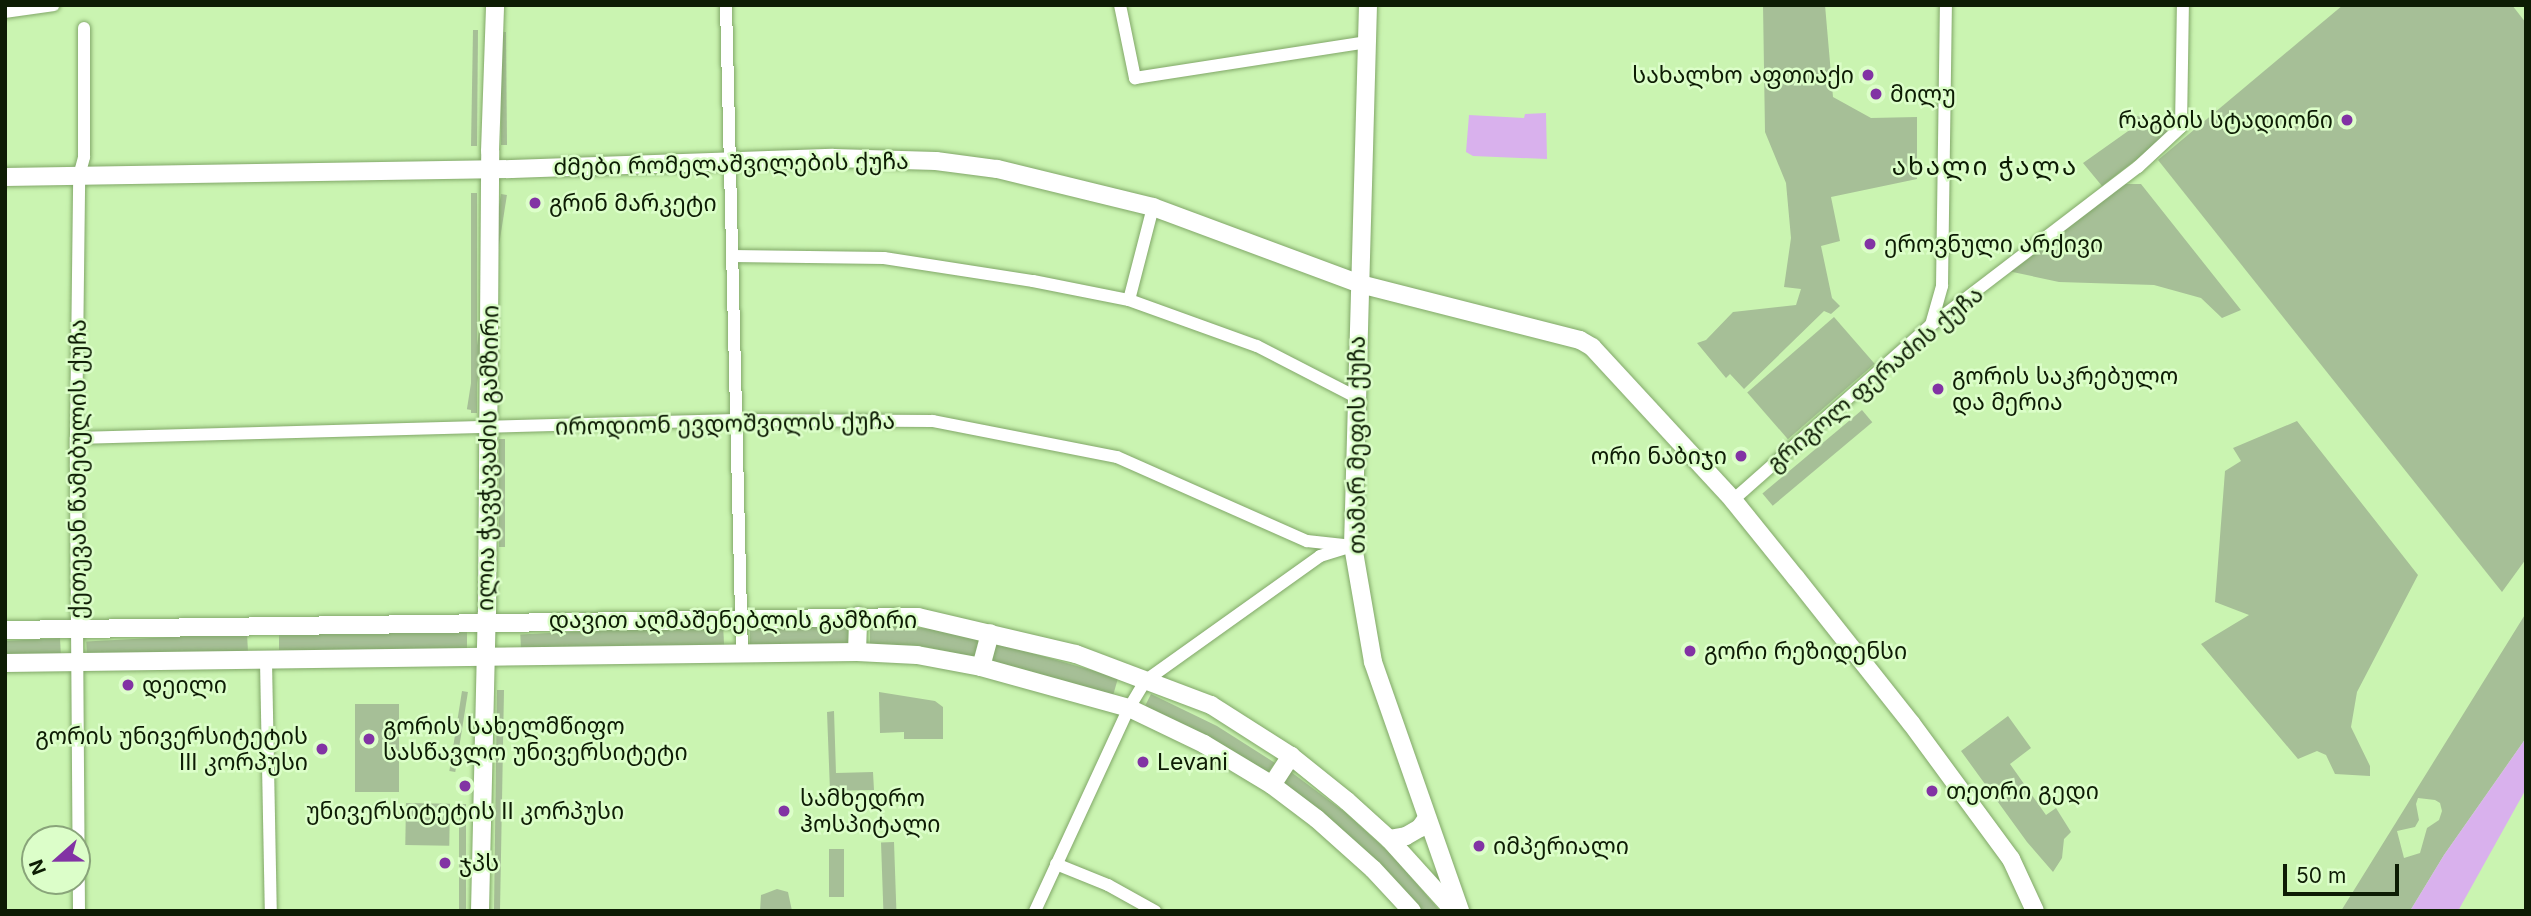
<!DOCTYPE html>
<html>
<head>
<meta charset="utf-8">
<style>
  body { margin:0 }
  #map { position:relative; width:2531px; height:916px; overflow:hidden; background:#caf4b1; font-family:Inter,"Noto Sans Georgian",sans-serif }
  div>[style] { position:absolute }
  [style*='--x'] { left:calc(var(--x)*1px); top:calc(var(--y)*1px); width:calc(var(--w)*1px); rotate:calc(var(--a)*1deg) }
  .green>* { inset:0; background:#a6bf97; transform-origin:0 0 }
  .water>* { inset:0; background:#d9b1ed }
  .roads { filter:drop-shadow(0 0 2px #81a768) drop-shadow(0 0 2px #81a768) }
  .street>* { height:12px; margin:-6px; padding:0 6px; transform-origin:6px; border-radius:6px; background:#fff }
  .secondary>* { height:18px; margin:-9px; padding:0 9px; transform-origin:9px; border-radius:9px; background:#fff }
  .dots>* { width:19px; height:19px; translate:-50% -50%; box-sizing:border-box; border:4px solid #dcfec9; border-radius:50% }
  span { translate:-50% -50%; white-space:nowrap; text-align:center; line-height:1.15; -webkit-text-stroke:5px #dcfec9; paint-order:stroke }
  .poi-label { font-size:23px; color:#0d1c04 }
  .right { translate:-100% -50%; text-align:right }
  .left { translate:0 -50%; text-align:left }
  .street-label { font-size:23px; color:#0d1c04 }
  .quarter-label { font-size:26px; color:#0d1c04; letter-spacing:2px }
  .frame { position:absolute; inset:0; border:7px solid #0d1c04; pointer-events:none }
  .north { position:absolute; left:21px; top:825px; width:70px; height:70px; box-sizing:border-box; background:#dcfec9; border:2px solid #89a47a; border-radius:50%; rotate:249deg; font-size:19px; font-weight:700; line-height:28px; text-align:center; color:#0d1c04 }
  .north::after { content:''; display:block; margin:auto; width:24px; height:32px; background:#8233a4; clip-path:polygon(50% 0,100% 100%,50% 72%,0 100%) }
  .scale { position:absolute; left:2283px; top:864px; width:116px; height:32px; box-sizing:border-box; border:4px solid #0d1c04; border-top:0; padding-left:9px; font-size:21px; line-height:24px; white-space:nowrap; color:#0d1c04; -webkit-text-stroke:5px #dcfec9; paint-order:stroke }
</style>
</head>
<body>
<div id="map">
  <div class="green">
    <div style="clip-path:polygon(1763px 5px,1825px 5px,1833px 97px,1871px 118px,1917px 117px,1917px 179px,1831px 197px,1840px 241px,1821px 246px,1832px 298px,1840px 306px,1831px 314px,1824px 311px,1744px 389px,1730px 374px,1726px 378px,1697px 343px,1706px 340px,1733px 312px,1796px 305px,1801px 289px,1784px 287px,1791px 238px,1786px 183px,1765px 132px)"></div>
    <div style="clip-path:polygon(2343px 5px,2512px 5px,2526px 23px,2526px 559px,2502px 592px,2158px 160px)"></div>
    <div style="clip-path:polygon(473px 30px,478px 30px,477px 146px,471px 146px)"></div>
    <div style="clip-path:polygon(501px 32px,506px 32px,507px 145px,501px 145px)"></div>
    <div style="clip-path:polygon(2133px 116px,2163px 118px,2168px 123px,2166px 137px,2102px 186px,2083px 163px,2131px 129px)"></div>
    <div style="clip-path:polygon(2122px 184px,2141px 184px,2241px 310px,2222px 318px,2201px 298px,2154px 285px,2059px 282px,2008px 271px)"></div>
    <div style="left:471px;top:193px;width:6px;height:220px"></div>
    <div style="left:501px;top:194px;width:6px;height:218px;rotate:9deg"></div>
    <div style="left:1834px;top:317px;width:62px;height:115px;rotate:49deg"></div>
    <div style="left:1862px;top:410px;width:16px;height:130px;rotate:50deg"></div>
    <div style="clip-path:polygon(2297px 421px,2418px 575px,2357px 692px,2351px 727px,2370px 766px,2370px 776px,2335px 774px,2326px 755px,2317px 751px,2298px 759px,2201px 644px,2249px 615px,2215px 602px,2225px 471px,2241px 461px,2233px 448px)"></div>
    <div style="left:499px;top:439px;width:6px;height:108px"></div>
    <div style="clip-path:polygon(evenodd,2526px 613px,2526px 738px,2444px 855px,2410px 911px,2341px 911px,2526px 613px,2418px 798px,2435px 800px,2440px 803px,2442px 811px,2439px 820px,2427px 828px,2420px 853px,2404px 858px,2397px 831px,2415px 827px,2419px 820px,2416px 804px,2418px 798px)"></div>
    <div style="left:848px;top:623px;width:22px;height:98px;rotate:90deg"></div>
    <div style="left:723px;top:624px;width:22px;height:203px;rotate:87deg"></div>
    <div style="clip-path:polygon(870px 625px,935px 629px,979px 640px,975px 657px,920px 646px,870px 644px)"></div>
    <div style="left:467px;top:631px;width:19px;height:188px;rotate:90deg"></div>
    <div style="left:247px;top:633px;width:20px;height:161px;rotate:87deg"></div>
    <div style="left:60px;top:638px;width:19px;height:55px;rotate:87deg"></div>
    <div style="left:997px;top:643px;width:126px;height:20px;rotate:16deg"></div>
    <div style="clip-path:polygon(497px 690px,504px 690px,500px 911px,494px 911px)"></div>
    <div style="left:462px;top:691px;width:6px;height:81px;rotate:9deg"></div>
    <div style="clip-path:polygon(879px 692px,935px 701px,943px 707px,943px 739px,904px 739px,904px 732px,880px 733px)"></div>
    <div style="clip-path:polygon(1151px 694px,1217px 726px,1275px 763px,1264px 778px,1143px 710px)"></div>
    <div style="left:355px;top:704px;width:44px;height:88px"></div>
    <div style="clip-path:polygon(834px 711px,836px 773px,873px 772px,874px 790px,830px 791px,827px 712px)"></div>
    <div style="clip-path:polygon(2008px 716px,2031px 748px,2010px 764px,2046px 815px,2056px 808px,2071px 832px,2064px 839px,2062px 858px,2053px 872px,2027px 842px,1961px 751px)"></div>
    <div style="clip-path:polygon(1291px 772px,1346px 813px,1392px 855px,1440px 911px,1416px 911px,1281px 786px)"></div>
    <div style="left:406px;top:803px;width:44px;height:42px;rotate:1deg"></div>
    <div style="left:459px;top:804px;width:7px;height:107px"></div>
    <div style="left:894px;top:842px;width:69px;height:13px;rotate:88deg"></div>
    <div style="left:829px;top:849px;width:15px;height:48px"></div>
    <div style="clip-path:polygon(777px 889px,788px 892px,792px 911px,760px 911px,761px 895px)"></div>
  </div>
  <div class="water">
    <div style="clip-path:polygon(1546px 113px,1547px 159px,1473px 156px,1466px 152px,1469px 115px,1524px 118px,1525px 114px)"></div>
    <div style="clip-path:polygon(2526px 738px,2526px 789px,2458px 911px,2410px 911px,2444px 855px)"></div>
  </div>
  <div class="roads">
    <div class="street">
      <div style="--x:726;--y:5;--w:649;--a:88.59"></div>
      <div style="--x:1120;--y:5;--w:75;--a:78.4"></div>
      <div style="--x:1135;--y:78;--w:235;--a:-8.8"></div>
      <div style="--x:5;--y:12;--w:49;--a:-8.1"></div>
      <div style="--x:732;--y:256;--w:152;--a:0.8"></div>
      <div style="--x:884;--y:258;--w:151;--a:8.8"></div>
      <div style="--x:1033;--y:281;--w:98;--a:11.2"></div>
      <div style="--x:1129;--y:300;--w:136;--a:19.8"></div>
      <div style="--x:1257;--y:346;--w:111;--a:27.3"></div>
      <div style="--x:1129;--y:300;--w:96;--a:-75.5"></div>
      <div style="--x:1931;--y:325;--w:41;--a:-74.2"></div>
      <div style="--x:1942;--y:286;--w:281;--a:-89.2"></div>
      <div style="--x:76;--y:438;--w:660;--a:-1.56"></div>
      <div style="--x:736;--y:420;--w:197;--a:0.3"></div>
      <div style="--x:933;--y:421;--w:187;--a:11.1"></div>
      <div style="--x:1117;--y:457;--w:208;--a:23.9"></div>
      <div style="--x:1307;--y:541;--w:46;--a:6.2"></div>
      <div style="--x:1733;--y:500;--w:264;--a:-41.5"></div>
      <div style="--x:1931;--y:325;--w:260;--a:-37.4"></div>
      <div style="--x:2138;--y:167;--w:59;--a:-42.9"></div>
      <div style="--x:2181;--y:127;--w:122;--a:-89.1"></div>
      <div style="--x:266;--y:661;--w:250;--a:88.9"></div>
      <div style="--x:1056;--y:864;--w:56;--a:22"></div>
      <div style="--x:1108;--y:885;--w:54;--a:29"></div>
      <div style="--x:79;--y:911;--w:473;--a:-90.4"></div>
      <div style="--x:76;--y:438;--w:262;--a:-89.3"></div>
      <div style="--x:79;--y:176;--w:20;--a:-75"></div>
      <div style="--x:84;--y:157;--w:129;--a:-90"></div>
      <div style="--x:1035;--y:911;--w:224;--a:-65.2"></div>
      <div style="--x:1129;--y:708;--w:31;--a:-59"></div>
      <div style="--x:1145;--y:681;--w:215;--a:-35.5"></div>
      <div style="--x:1320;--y:556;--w:27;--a:-17"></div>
    </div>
    <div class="secondary">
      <div style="--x:1368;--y:5;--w:541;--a:91.59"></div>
      <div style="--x:1353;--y:546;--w:118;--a:80.2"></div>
      <div style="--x:1373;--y:662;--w:264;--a:70.7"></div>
      <div style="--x:5;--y:177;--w:507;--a:-0.9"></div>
      <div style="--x:512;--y:169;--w:321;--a:-2"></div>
      <div style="--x:833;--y:158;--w:103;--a:1.7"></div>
      <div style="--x:936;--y:161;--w:62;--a:7.5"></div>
      <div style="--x:997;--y:169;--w:161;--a:13.7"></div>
      <div style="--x:1153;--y:207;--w:221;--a:20.4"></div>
      <div style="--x:1360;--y:284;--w:227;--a:14.3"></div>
      <div style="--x:1580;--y:340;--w:14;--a:30"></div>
      <div style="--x:1592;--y:347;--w:208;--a:47.3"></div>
      <div style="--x:1733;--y:500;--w:100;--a:51.1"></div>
      <div style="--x:1796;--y:578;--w:185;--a:51.6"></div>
      <div style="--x:1911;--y:723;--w:169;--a:53.7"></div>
      <div style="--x:2011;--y:859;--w:57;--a:65.2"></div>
      <div style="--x:5;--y:630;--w:913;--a:-0.82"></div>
      <div style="--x:918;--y:617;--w:162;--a:13.2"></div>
      <div style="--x:1076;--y:654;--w:144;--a:20.7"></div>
      <div style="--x:1211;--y:705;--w:95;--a:32.5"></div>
      <div style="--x:1291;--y:756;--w:72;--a:38.8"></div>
      <div style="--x:1347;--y:801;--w:57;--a:42.1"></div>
      <div style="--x:1389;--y:839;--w:97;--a:47.9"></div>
      <div style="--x:857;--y:652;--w:36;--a:-88"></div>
      <div style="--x:5;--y:663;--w:852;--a:-0.74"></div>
      <div style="--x:857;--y:652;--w:60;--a:2.9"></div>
      <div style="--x:917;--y:655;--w:65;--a:10.6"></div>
      <div style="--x:981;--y:667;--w:154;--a:15.5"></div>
      <div style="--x:1129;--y:708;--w:83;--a:25.6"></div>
      <div style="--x:1204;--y:744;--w:79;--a:31.1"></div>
      <div style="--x:1272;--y:785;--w:56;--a:37.1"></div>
      <div style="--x:1317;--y:819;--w:75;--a:41.8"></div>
      <div style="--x:1373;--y:869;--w:57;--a:47.1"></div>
      <div style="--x:981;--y:667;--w:35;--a:-75"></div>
      <div style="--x:1272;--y:785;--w:35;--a:-57"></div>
      <div style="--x:1389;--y:839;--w:17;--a:-10"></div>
      <div style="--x:1406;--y:836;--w:16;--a:-30"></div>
      <div style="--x:1420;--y:828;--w:12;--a:-55"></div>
      <div style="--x:480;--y:911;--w:298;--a:-88.7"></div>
      <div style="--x:487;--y:613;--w:462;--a:-89.6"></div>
      <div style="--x:490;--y:151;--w:146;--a:-88"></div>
    </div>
  </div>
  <div class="dots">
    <div style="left:1868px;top:75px;background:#8233a4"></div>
    <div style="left:1876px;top:94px;background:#8233a4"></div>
    <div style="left:2347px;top:120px;background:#8233a4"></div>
    <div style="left:535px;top:203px;background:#8233a4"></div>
    <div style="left:1870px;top:244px;background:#8233a4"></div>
    <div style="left:1938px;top:389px;background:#8233a4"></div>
    <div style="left:1741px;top:456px;background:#8233a4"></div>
    <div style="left:1690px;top:651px;background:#8233a4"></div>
    <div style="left:128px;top:685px;background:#8233a4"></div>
    <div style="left:369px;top:739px;background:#8233a4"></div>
    <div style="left:322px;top:749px;background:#8233a4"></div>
    <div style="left:1143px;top:762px;background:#8233a4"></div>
    <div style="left:465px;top:786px;background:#8233a4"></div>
    <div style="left:1932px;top:791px;background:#8233a4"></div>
    <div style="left:784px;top:811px;background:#8233a4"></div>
    <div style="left:1479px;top:846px;background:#8233a4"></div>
    <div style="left:445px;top:863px;background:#8233a4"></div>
  </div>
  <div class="poi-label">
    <span class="right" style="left:1854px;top:75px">სახალხო აფთიაქი</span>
    <span class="left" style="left:1890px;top:94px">მილუ</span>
    <span class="right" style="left:2333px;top:120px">რაგბის სტადიონი</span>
    <span class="left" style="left:549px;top:203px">გრინ მარკეტი</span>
    <span class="left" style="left:1884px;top:244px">ეროვნული არქივი</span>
    <span class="left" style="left:1952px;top:389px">გორის საკრებულო<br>და მერია</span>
    <span class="right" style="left:1727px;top:456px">ორი ნაბიჯი</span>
    <span class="left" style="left:1704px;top:651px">გორი რეზიდენსი</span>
    <span class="left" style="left:142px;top:685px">დეილი</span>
    <span class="left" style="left:383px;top:739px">გორის სახელმწიფო<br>სასწავლო უნივერსიტეტი</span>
    <span class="right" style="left:308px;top:749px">გორის უნივერსიტეტის<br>III კორპუსი</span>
    <span class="left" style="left:1157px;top:762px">Levani</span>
    <span class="left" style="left:1946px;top:791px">თეთრი გედი</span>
    <span class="left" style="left:800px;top:811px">სამხედრო<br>ჰოსპიტალი</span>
    <span style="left:465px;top:811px">უნივერსიტეტის II კორპუსი</span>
    <span class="left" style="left:1493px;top:846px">იმპერიალი</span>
    <span class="left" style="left:459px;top:863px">ჯპს</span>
  </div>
  <div class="street-label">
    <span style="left:731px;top:164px;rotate:-1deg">ძმები რომელაშვილების ქუჩა</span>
    <span style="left:1875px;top:379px;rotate:-40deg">გრიგოლ ფერაძის ქუჩა</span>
    <span style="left:725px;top:424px;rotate:-1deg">იროდიონ ევდოშვილის ქუჩა</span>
    <span style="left:1357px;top:445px;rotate:-90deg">თამარ მეფის ქუჩა</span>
    <span style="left:488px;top:458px;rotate:-89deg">ილია ჭავჭავაძის გამზირი</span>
    <span style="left:78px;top:469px;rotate:-90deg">ქეთევან წამებულის ქუჩა</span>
    <span style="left:733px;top:620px">დავით აღმაშენებლის გამზირი</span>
  </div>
  <div class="quarter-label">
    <span style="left:1985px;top:166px">ახალი ჭალა</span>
  </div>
  <div class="frame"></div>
  <div class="north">N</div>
  <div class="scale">50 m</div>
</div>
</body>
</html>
